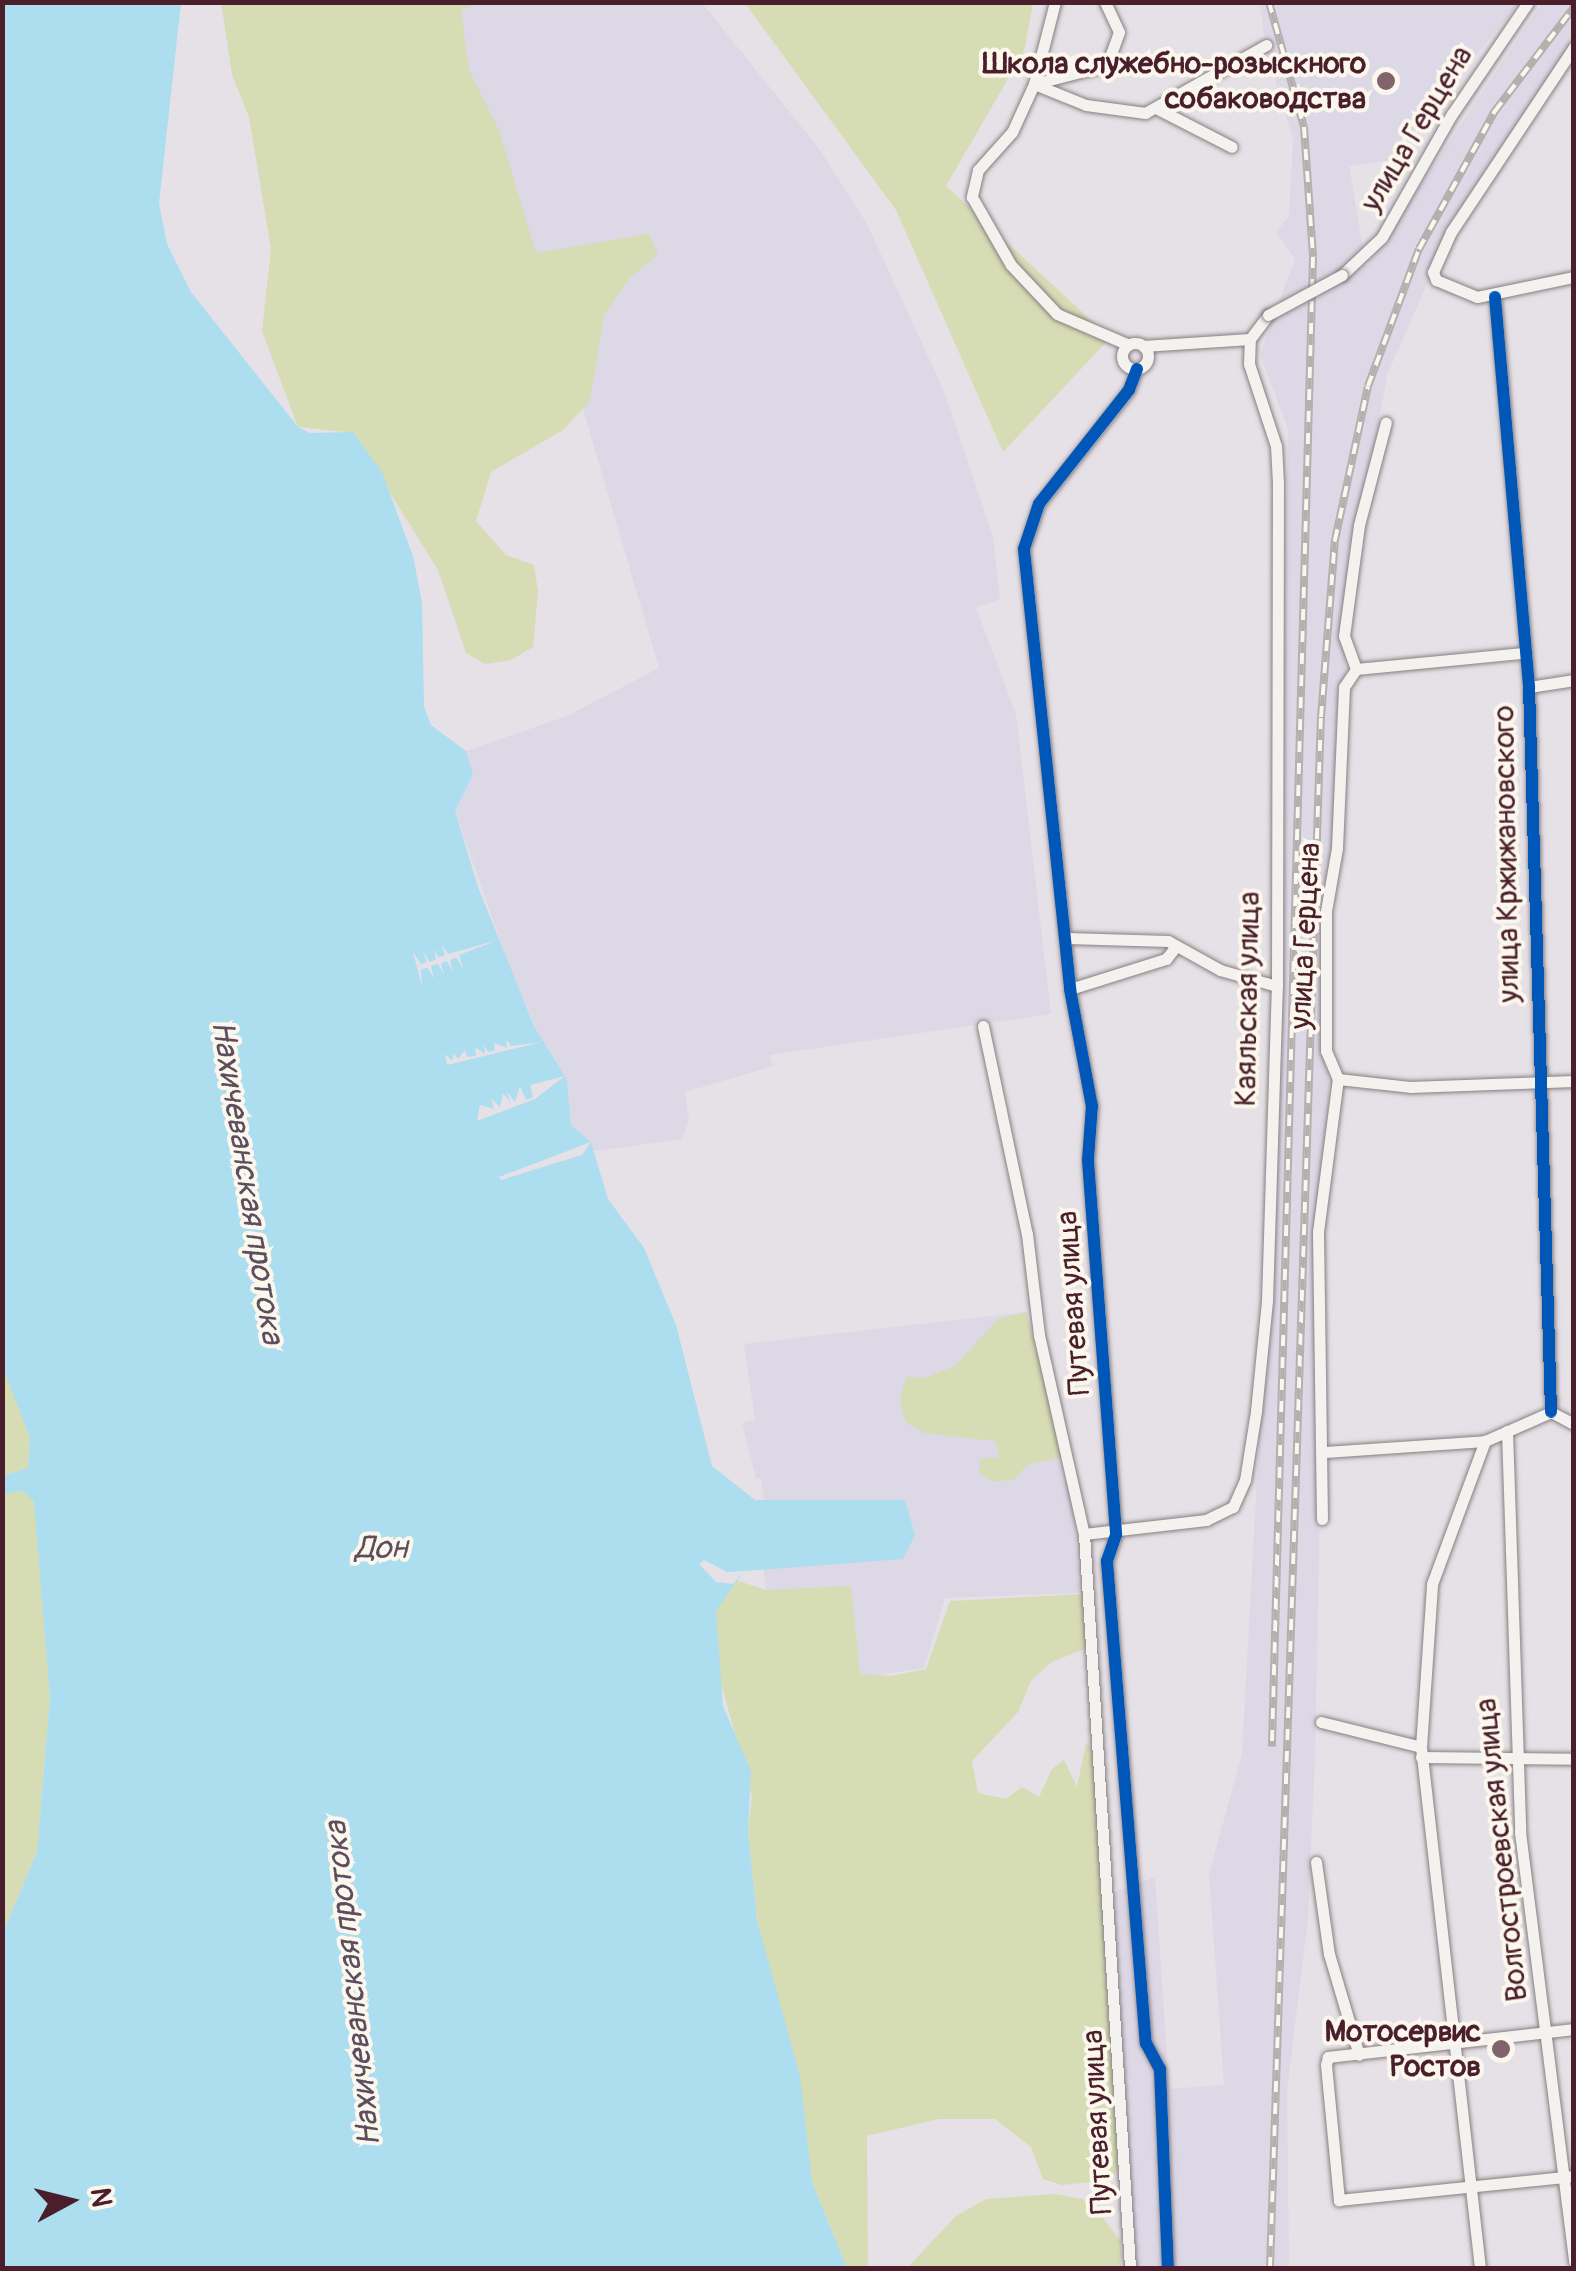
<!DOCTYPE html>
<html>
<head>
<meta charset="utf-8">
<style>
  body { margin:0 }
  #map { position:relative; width:1576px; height:2271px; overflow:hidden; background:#e5e1e6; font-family:Pangolin,sans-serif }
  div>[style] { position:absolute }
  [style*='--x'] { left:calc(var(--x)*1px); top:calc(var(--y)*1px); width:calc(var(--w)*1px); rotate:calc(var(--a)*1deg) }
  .built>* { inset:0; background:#ddd8e5 }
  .green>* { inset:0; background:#d6dcb4 }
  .water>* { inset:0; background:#acdef0 }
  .pier>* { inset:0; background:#e5e1e6 }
  .roads { filter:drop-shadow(0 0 2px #887e82) drop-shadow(0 0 2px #887e82) }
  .minor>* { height:11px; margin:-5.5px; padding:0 5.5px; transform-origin:5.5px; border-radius:5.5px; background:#f3f2ef }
  .minor>.ring { margin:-5.5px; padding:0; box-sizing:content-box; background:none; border:11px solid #f3f2ef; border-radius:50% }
  .rail>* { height:8px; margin-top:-4px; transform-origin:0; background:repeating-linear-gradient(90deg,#fbf7ec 0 11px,#b5b0b0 0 22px); box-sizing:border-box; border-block:2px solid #b5b0b0 }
  .bridges { filter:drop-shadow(0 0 2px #887e82) drop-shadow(0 0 2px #887e82) }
  .minor-bridge>* { height:11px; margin:-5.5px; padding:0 5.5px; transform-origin:5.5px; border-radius:5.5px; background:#f3f2ef }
  .cycleway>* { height:12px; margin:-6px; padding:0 6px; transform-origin:6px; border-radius:6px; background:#0057b8 }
  .dots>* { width:28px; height:28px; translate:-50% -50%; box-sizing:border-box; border:5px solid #fbf7ec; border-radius:50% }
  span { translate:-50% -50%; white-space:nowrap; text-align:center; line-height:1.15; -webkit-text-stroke:8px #fbf7ec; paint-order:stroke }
  .poi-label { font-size:30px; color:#4a1f2b; font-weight:700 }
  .right { translate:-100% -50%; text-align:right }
  .street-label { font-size:30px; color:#4a1f2b }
  .water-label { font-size:32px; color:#5c4e5e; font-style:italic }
  .frame { position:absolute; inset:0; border:5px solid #4a1f2b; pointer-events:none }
  .north { position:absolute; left:20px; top:2151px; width:100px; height:100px; -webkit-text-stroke:8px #fbf7ec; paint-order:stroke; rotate:83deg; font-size:28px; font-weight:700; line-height:40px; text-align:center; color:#4a1f2b }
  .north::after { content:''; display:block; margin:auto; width:35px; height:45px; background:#4a1f2b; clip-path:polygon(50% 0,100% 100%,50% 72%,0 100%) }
</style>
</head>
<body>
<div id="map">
  <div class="built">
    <div style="clip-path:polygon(449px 3px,702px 3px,820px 150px,867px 224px,944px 391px,993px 537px,1000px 599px,976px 608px,1016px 714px,1051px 1014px,770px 1055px,773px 1066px,685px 1092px,689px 1120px,682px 1139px,595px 1151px,571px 1126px,567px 1080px,542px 1042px,509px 966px,455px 811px,473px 776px,466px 751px,567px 716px,659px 668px,543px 273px,529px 273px)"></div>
    <div style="clip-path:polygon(1260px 3px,1519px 3px,1390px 160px,1349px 166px,1366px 267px,1542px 3px,1573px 3px,1573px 52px,1502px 148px,1427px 284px,1387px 375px,1349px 591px,1332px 903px,1315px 1756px,1308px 1918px,1287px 2090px,1289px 2268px,1130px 2268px,1112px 1893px,1155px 1877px,1169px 2089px,1224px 2085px,1209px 1874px,1242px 1754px,1271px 1222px,1284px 672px,1288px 429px,1260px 355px,1295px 259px,1276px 232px,1289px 216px,1293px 139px,1266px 49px)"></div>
    <div style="clip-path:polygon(1026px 1312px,1063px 1481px,1072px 1482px,1079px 1593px,945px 1598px,924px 1668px,740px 1697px,745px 1604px,766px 1589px,755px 1506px,764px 1502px,761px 1478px,756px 1479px,742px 1423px,755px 1420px,744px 1344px)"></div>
  </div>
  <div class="green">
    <div style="clip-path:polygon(221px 2px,479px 3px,461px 10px,469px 70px,499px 130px,536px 253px,649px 234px,658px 254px,630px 278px,604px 315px,590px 401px,563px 430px,491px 472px,476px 521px,506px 555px,534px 565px,538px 591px,533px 647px,511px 660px,485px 664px,466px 653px,438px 570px,353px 433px,298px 427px,262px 331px,271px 249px,249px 117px,232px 75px)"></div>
    <div style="clip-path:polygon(745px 3px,1033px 3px,1024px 51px,946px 186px,1110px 338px,1003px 452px,896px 210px)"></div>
    <div style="clip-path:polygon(1026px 1312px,1064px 1457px,1028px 1464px,1014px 1480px,992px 1481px,979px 1473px,980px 1459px,1000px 1457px,995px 1441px,924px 1433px,906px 1422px,900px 1401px,906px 1377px,925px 1378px,955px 1366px,998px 1319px)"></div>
    <div style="clip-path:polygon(3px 1365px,30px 1438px,28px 1468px,3px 1476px)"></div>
    <div style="clip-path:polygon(23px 1491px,34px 1502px,40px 1529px,50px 1698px,37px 1852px,3px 1933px,2px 1494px)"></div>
    <div style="clip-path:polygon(735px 1580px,766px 1590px,851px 1586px,860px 1674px,891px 1676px,926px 1669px,950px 1601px,1084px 1594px,1088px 1647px,1050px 1663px,1031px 1681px,1018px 1712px,972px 1761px,978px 1793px,1006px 1799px,1022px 1787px,1039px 1797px,1052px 1769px,1064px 1760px,1077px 1787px,1086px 1743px,1092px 1749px,1122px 2161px,1111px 2180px,1062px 2185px,1043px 2179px,1031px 2147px,995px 2119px,938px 2119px,867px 2136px,868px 2268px,847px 2268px,812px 2182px,757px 1920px,748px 1830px,752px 1796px,718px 1672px,716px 1611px)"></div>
    <div style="clip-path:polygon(1055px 2194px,1082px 2199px,1099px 2212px,1121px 2242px,1121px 2268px,907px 2268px,956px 2216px,986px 2199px)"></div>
  </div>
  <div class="water">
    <div style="clip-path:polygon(3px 3px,181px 3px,159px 203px,167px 244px,191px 292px,298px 427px,310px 433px,353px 432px,382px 472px,413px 556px,422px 603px,424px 707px,431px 725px,466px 751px,473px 775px,455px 811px,478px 887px,534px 1026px,567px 1080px,571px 1125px,591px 1142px,608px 1199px,644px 1248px,676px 1325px,712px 1466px,755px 1500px,905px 1500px,915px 1535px,903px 1559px,744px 1571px,716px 1611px,723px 1706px,751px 1771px,748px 1830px,757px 1920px,800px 2076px,812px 2182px,847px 2268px,3px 2268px,3px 1933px,37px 1852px,50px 1698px,34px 1502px,23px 1491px,3px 1494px,3px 1476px,28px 1468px,30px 1438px,2px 1365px)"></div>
  </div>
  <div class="pier">
    <div style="clip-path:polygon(498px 940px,459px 955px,463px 969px,456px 957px,450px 960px,453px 972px,447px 961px,441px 963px,444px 975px,438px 964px,431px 966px,434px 979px,428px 968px,421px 969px,422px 986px,413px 952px,421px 964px,427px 962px,423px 951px,430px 962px,436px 959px,434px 948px,438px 957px,445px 956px,442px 944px,448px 954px)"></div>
    <div style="clip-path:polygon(506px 1039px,511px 1046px,542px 1042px,447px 1065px,445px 1054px,452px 1061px,454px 1053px,458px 1059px,465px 1050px,467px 1057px,476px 1056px,475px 1047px,485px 1054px,484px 1045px,488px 1052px,495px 1050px,494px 1043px,507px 1048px)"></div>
    <div style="clip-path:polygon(565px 1076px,535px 1099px,477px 1121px,480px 1105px,494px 1109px,491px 1098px,500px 1107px,503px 1093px,511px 1103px,506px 1091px,515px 1102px,520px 1086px,526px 1100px,533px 1097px,530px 1085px)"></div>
    <div style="clip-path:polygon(591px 1142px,582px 1155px,501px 1180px,499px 1177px)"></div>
    <div style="clip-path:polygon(704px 1560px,727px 1572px,744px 1571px,733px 1584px,716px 1582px,699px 1564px)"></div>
  </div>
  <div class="roads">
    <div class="minor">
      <div style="--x:1055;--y:2;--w:85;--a:104.4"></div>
      <div style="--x:1034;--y:84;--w:53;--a:114.6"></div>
      <div style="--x:1012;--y:132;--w:51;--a:131.8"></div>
      <div style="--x:978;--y:170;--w:28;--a:103"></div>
      <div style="--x:972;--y:197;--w:78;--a:60.2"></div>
      <div style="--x:1011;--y:265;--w:67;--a:46.8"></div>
      <div style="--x:1057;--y:314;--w:78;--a:23.3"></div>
      <div style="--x:1574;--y:47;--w:222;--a:123.6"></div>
      <div style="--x:1451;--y:232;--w:44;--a:114.2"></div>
      <div style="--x:1433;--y:272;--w:9;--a:69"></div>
      <div style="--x:1436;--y:280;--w:44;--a:22.5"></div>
      <div style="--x:1477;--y:297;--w:99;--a:-11.7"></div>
      <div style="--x:1034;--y:84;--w:56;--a:22"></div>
      <div style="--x:1086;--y:105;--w:60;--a:7.7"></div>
      <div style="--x:1145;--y:113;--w:139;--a:-29.3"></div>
      <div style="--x:1034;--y:84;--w:75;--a:-14.6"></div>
      <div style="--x:1107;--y:65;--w:35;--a:-70"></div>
      <div style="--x:1119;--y:32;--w:33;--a:-115"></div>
      <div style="--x:1156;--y:108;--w:85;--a:27.2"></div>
      <div style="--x:1342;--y:275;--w:55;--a:-43.5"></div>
      <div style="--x:1382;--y:237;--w:142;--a:-60.4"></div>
      <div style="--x:1452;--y:114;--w:135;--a:-55.8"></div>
      <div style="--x:1495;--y:297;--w:391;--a:85"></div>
      <div style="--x:1529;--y:687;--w:725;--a:88.26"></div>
      <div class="ring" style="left:1122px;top:343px;width:15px;height:15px"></div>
      <div style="--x:1143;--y:346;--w:107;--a:-3.7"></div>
      <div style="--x:1250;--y:339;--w:30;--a:-53"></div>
      <div style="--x:1137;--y:369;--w:22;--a:111"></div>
      <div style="--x:1129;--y:390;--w:145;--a:128.3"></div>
      <div style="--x:1039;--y:504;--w:47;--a:108.4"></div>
      <div style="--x:1024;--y:549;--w:442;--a:84"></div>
      <div style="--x:1070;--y:989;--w:119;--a:79.4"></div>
      <div style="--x:1092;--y:1106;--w:54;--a:94.2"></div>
      <div style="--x:1088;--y:1160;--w:376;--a:85.7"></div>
      <div style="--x:1116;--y:1535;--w:28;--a:109"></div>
      <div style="--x:1107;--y:1561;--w:484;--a:85.4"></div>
      <div style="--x:1146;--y:2043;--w:30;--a:62"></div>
      <div style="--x:1160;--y:2069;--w:199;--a:87.7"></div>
      <div style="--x:1356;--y:669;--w:168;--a:-5.5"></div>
      <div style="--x:1529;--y:687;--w:46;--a:-8.8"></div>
      <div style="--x:1067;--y:938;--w:101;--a:1.7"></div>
      <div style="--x:1168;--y:941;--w:60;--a:29.1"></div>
      <div style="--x:1220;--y:970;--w:59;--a:15.7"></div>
      <div style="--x:1070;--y:989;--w:101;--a:-17.4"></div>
      <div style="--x:1166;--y:959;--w:16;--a:-52"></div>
      <div style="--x:983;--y:1026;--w:213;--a:78.1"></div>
      <div style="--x:1027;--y:1234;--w:102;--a:83.2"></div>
      <div style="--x:1039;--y:1335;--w:204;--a:77.3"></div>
      <div style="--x:1084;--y:1534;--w:735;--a:86.41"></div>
      <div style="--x:1338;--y:1079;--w:72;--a:6.3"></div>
      <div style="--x:1410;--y:1087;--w:164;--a:-2.1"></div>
      <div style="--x:1507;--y:1431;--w:401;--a:88.1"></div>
      <div style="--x:1520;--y:1832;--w:433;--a:82.8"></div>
      <div style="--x:1325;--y:1452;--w:160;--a:-3.9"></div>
      <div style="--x:1485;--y:1441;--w:72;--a:-23.7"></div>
      <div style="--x:1551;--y:1412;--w:26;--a:28"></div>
      <div style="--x:1322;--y:1519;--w:287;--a:-90.8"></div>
      <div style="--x:1318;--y:1232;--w:154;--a:-82.6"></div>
      <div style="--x:1338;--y:1079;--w:30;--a:-113"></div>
      <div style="--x:1326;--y:1051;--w:140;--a:-90"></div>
      <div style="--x:1326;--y:911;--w:64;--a:-80.1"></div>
      <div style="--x:1337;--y:848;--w:161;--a:-87.5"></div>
      <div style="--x:1344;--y:687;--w:22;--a:-56"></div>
      <div style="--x:1356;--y:669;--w:35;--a:-110"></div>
      <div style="--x:1344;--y:636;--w:112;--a:-82.3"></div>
      <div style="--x:1359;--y:525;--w:106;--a:-75.3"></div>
      <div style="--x:1084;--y:1534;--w:123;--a:-6.5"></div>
      <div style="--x:1206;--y:1520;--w:30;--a:-26"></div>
      <div style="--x:1233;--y:1507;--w:30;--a:-66"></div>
      <div style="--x:1245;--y:1480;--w:70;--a:-80.9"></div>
      <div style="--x:1256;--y:1411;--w:111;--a:-84.3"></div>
      <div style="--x:1267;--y:1301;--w:315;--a:-88.2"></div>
      <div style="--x:1277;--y:986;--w:503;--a:-89.89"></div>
      <div style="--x:1278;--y:483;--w:37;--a:-93"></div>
      <div style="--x:1276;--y:446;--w:86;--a:-108.2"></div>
      <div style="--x:1249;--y:364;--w:25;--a:-88"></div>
      <div style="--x:1321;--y:1722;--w:103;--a:14"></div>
      <div style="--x:1421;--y:1757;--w:153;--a:0.7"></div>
      <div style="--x:1316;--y:1862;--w:93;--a:82"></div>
      <div style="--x:1329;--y:1954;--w:105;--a:73.5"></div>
      <div style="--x:1574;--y:2029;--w:248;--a:173.5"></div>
      <div style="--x:1328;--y:2057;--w:8;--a:104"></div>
      <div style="--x:1326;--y:2065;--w:136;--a:84.5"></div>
      <div style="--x:1339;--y:2200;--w:236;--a:-5.8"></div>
      <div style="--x:1480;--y:2268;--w:524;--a:-96.46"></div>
      <div style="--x:1421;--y:1747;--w:163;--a:-86.1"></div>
      <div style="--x:1432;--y:1584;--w:153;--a:-69.7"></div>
    </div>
  </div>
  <div class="rail">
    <div style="--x:1269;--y:2;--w:130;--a:74.4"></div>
    <div style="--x:1304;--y:127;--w:130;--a:86"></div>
    <div style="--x:1313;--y:257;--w:1490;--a:91.58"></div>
    <div style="--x:1270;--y:2268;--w:1552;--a:-88.12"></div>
    <div style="--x:1321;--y:717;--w:178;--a:-85.5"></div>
    <div style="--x:1335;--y:540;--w:157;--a:-77.9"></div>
    <div style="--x:1368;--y:386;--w:146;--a:-69.6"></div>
    <div style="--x:1419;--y:249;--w:158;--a:-61.2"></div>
    <div style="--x:1495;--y:111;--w:131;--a:-52.8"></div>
  </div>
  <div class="bridges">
    <div class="minor-bridge">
      <div style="--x:1268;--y:315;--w:84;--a:-28.4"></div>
    </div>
  </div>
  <div class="cycleway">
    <div style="--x:1495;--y:297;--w:391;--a:85"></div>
    <div style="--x:1529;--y:687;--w:725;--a:88.26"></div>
    <div style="--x:1137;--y:369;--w:22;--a:111"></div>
    <div style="--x:1129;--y:390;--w:145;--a:128.3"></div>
    <div style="--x:1039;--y:504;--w:47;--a:108.4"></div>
    <div style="--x:1024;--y:549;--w:442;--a:84"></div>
    <div style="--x:1070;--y:989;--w:119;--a:79.4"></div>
    <div style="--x:1092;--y:1106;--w:54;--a:94.2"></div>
    <div style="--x:1088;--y:1160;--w:376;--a:85.7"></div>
    <div style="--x:1116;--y:1535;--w:28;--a:109"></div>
    <div style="--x:1107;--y:1561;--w:484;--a:85.4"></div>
    <div style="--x:1146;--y:2043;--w:30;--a:62"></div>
    <div style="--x:1160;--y:2069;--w:199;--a:87.7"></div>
  </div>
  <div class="dots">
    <div style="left:1386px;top:81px;background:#80636c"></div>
    <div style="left:1501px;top:2049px;background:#80636c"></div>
  </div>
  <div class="poi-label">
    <span class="right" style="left:1366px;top:81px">Школа служебно-розыскного<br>собаководства</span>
    <span class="right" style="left:1481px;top:2049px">Мотосервис<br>Ростов</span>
  </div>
  <div class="street-label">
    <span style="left:1417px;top:129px;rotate:-59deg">улица Герцена</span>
    <span style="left:1507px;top:854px;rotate:-91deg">улица Кржижановского</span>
    <span style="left:1306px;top:936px;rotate:-87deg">улица Герцена</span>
    <span style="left:1248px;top:999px;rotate:-89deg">Каяльская улица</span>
    <span style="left:1074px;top:1303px;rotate:-94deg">Путевая улица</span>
    <span style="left:1502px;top:1850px;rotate:-96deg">Волгостроевская улица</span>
    <span style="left:1098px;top:2122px;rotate:-93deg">Путевая улица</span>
  </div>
  <div class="water-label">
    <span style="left:247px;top:1182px;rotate:81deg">Нахичеванская протока</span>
    <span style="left:381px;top:1548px">Дон</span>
    <span style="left:353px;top:1984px;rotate:-96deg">Нахичеванская протока</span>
  </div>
  <div class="frame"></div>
  <div class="north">N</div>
</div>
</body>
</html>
